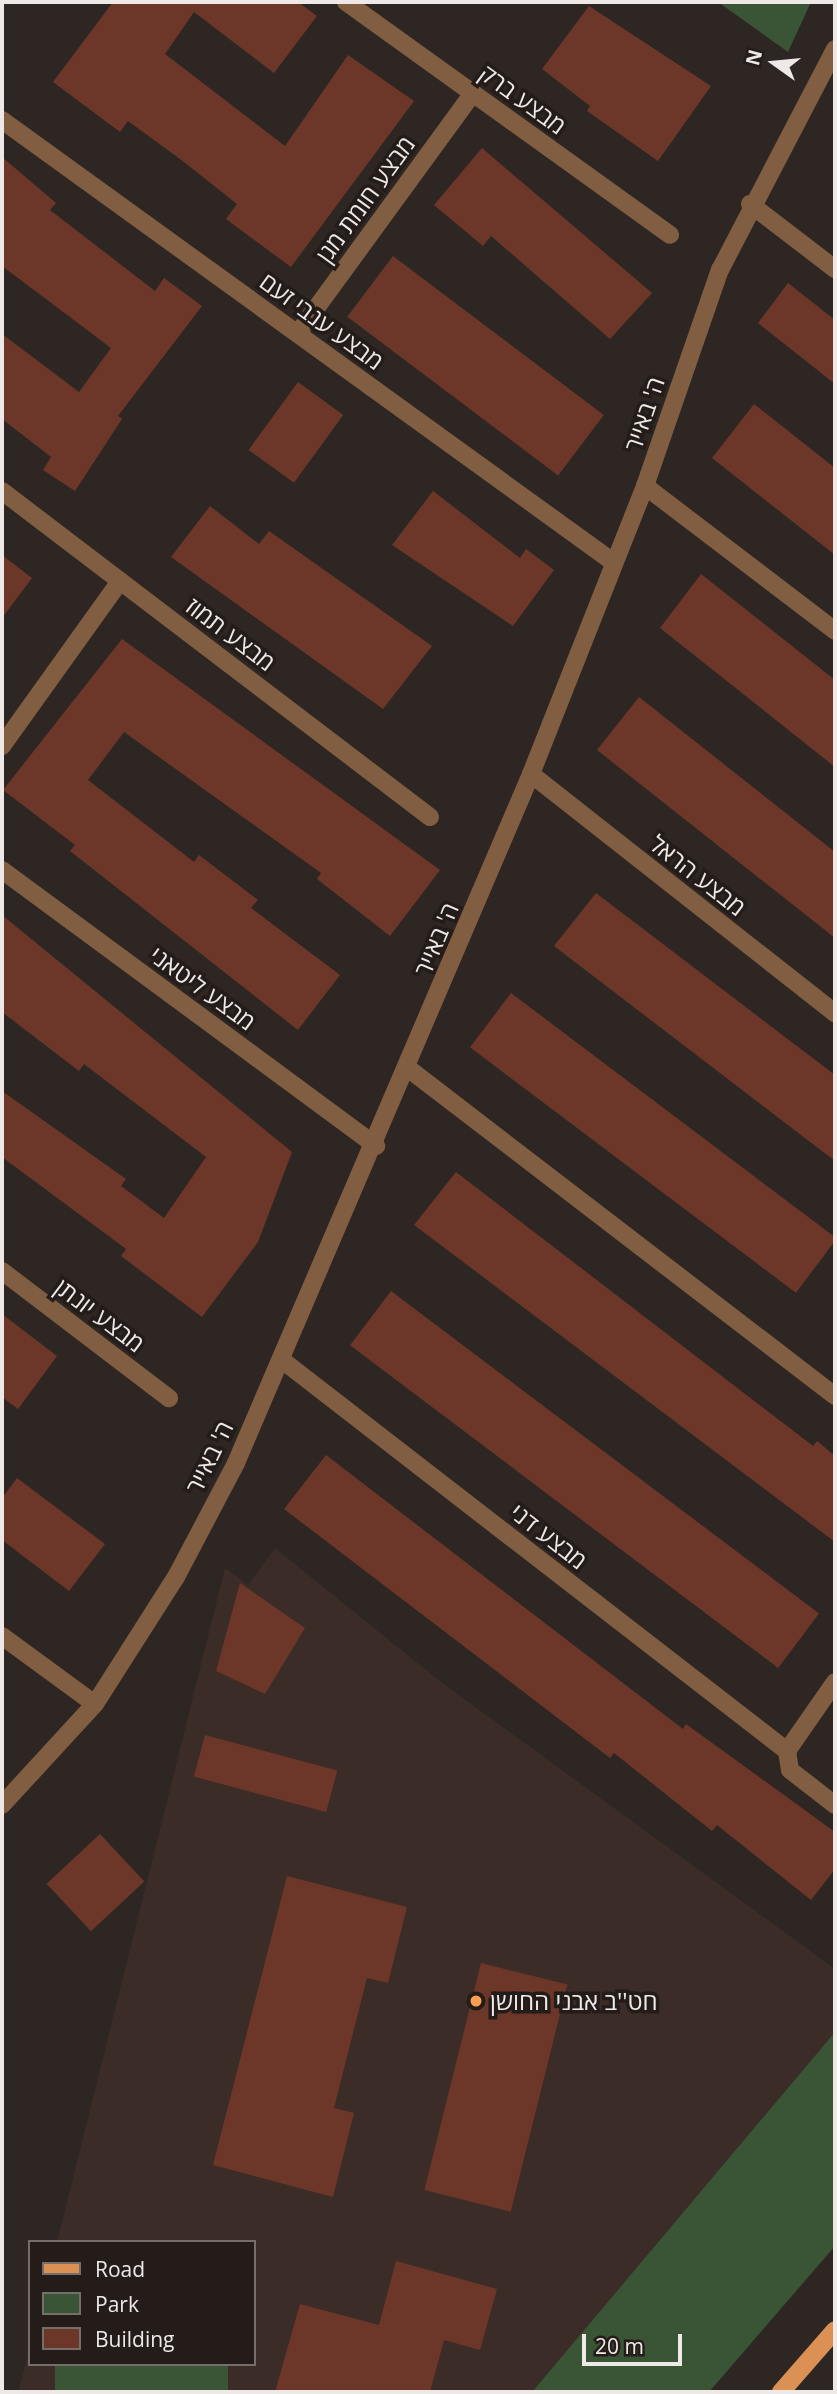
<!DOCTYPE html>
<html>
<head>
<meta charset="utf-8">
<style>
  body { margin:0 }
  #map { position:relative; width:837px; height:2394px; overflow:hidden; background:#2e2623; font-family:"Open Sans","Noto Sans Hebrew",sans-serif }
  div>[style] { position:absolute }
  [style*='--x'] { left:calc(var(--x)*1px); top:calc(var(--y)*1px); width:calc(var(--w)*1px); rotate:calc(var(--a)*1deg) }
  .built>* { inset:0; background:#3b2c27 }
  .green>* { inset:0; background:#3a5436; transform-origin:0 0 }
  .building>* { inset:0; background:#6c3728; transform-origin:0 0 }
  .minor>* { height:18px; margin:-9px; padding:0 9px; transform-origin:9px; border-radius:9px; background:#815d41 }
  .tertiary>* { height:18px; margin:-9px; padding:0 9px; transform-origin:9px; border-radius:9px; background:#815d41 }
  .primary>* { height:18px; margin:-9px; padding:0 9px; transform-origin:9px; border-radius:9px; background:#db9154 }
  .dots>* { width:19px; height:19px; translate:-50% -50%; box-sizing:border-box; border:4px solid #241c19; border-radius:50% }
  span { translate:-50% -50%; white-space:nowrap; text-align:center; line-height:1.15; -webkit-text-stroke:7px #241c19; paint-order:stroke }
  .street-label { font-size:24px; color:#eee9e7 }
  .poi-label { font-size:24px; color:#eee9e7 }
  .left { translate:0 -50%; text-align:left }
  .frame { position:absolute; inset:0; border:4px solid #eee9e7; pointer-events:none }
  .legend { position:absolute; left:28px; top:2240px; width:228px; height:126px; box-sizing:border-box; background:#241c19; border:2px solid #756e6b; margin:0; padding:9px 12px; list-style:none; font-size:21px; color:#eee9e7 }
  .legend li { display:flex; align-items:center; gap:14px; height:35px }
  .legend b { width:35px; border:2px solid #756e6b }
  .north { position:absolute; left:739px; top:28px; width:70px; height:70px; -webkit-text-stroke:5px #241c19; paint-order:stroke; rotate:285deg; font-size:19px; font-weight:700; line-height:28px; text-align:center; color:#eee9e7 }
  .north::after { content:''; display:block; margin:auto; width:24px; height:32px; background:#eee9e7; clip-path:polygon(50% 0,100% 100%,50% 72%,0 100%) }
  .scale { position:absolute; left:582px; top:2334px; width:100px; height:32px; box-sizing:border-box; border:4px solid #eee9e7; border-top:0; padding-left:9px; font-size:21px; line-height:24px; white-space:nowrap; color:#eee9e7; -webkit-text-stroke:5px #241c19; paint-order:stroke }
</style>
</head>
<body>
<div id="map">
  <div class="built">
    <div style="clip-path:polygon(275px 1548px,441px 1682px,835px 1969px,835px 2032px,532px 2392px,18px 2392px,30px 2348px,30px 2364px,254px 2364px,254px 2242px,57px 2242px,225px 1568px,248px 1585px)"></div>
  </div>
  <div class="green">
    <div style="clip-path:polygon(718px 2px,811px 2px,788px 52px)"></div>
    <div style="clip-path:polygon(835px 2032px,835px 2246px,709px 2392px,532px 2392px)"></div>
    <div style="left:55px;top:2364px;width:173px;height:29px"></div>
  </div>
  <div class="building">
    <div style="clip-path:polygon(113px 2px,298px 2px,317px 16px,274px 73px,194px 12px,165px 54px,285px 146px,348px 55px,414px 101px,291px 267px,226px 219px,237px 204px,184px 162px,128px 121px,120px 132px,53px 82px)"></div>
    <div style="clip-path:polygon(589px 6px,711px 86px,658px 161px,587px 111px,590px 106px,542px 69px)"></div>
    <div style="clip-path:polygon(482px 148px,652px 293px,610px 339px,491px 236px,483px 246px,434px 205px)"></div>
    <div style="clip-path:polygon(2px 157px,56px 203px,50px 210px,155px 291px,164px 278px,202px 306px,118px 416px,122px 419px,75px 491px,43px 470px,51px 457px,2px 419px,2px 334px,79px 392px,111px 348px,2px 266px)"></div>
    <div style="left:393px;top:256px;width:264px;height:76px;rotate:37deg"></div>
    <div style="clip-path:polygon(788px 283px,835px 320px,835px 384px,758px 323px)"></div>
    <div style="left:298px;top:382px;width:56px;height:84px;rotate:36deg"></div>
    <div style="clip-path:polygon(754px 404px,835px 468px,835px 555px,712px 458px)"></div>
    <div style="clip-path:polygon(433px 491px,520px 558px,526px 549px,554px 570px,513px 626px,392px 545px)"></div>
    <div style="clip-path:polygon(210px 506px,259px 544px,269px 531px,432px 646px,383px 709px,171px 557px)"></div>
    <div style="clip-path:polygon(2px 555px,32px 578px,2px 618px)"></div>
    <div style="clip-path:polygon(701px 574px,835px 680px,835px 767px,660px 628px)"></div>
    <div style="clip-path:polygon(122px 639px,440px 870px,390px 936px,317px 879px,321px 873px,124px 732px,88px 780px,194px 862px,199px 855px,258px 900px,251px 908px,340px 975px,298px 1030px,70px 851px,75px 845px,3px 790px)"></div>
    <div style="clip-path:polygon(639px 697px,835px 852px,835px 938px,597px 750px)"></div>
    <div style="clip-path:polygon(596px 893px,835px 1075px,835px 1161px,554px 946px)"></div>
    <div style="clip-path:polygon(2px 915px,292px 1152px,258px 1242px,202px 1317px,121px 1256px,126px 1249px,2px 1157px,2px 1091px,126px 1179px,121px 1186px,164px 1218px,206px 1157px,84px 1064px,79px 1071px,2px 1012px)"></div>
    <div style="left:511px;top:993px;width:408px;height:68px;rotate:37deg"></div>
    <div style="clip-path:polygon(456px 1172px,813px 1446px,817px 1441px,835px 1456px,835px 1542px,414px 1225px)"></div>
    <div style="left:391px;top:1291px;width:536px;height:68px;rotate:37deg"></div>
    <div style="clip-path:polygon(2px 1314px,57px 1356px,18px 1409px,2px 1397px)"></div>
    <div style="clip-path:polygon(326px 1455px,683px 1729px,686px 1724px,835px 1832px,835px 1869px,811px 1900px,717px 1825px,712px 1831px,614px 1753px,610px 1758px,284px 1509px)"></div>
    <div style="clip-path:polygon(17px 1478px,105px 1544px,69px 1591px,2px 1540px,2px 1498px)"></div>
    <div style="clip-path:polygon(240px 1583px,305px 1628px,265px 1694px,216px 1671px)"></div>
    <div style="left:205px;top:1735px;width:137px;height:43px;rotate:15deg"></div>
    <div style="left:100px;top:1834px;width:65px;height:73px;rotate:47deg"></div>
    <div style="clip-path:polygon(287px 1876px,407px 1907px,388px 1983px,367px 1978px,334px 2108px,354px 2113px,333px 2197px,213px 2165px)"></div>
    <div style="left:481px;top:1963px;width:89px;height:234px;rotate:14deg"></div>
    <div style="clip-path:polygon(396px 2261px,497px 2289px,480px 2350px,444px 2340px,430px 2392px,275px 2392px,300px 2304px,379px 2325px)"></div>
  </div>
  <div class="minor">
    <div style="--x:346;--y:2;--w:399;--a:35.7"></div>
    <div style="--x:2;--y:120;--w:754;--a:35.88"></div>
    <div style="--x:750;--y:204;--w:107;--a:37.4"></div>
    <div style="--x:298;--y:333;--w:297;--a:-53.9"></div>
    <div style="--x:645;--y:486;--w:239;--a:37.3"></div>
    <div style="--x:2;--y:491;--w:538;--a:37.3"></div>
    <div style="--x:2;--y:746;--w:203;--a:-54.4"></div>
    <div style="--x:531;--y:774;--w:387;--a:38.2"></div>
    <div style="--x:2;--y:870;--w:465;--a:36.4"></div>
    <div style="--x:409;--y:1069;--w:537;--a:37.51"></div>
    <div style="--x:2;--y:1271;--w:210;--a:37.3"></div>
    <div style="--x:282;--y:1360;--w:639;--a:37.75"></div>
    <div style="--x:787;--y:1751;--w:84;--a:-55.2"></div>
    <div style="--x:2;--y:1636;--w:115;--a:36.2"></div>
    <div style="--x:787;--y:1751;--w:19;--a:81"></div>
    <div style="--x:790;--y:1770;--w:57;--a:37.9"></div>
  </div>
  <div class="tertiary">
    <div style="--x:2;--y:1805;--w:137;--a:-47.4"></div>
    <div style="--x:95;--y:1704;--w:151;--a:-57.5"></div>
    <div style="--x:176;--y:1577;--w:129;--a:-62.2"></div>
    <div style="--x:236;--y:1463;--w:749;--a:-66.82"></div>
    <div style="--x:531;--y:774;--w:310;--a:-68.4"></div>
    <div style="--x:645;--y:486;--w:229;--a:-70.9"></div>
    <div style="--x:720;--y:270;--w:249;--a:-62.5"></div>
  </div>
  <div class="primary">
    <div style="--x:781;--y:2392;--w:82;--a:-48.9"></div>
  </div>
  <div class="dots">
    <div style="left:476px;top:2001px;background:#fb9e51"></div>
  </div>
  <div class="street-label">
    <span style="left:523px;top:99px;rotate:36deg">מבצע ברק</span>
    <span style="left:365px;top:199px;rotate:-54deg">מבצע חומת מגן</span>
    <span style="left:322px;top:321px;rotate:36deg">מבצע ענבי זעם</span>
    <span style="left:644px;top:414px;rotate:-71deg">ה' באייר</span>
    <span style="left:231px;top:634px;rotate:37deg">מבצע תמוז</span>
    <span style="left:698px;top:875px;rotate:38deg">מבצע הראל</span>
    <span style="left:436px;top:939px;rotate:-67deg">ה' באייר</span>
    <span style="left:203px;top:988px;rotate:36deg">מבצע ליטאני</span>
    <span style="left:100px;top:1315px;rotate:37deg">מבצע יונתן</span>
    <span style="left:209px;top:1457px;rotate:-64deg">ה' באייר</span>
    <span style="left:549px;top:1536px;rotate:38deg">מבצע דני</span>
  </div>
  <div class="poi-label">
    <span class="left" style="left:490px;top:2001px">חט''ב אבני החושן</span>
  </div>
  <div class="frame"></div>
  <ul class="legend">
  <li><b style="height:9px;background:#db9154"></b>Road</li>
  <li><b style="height:19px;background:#3a5436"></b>Park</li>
  <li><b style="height:19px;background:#6c3728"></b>Building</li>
  </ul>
  <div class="north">N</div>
  <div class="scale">20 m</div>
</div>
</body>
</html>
